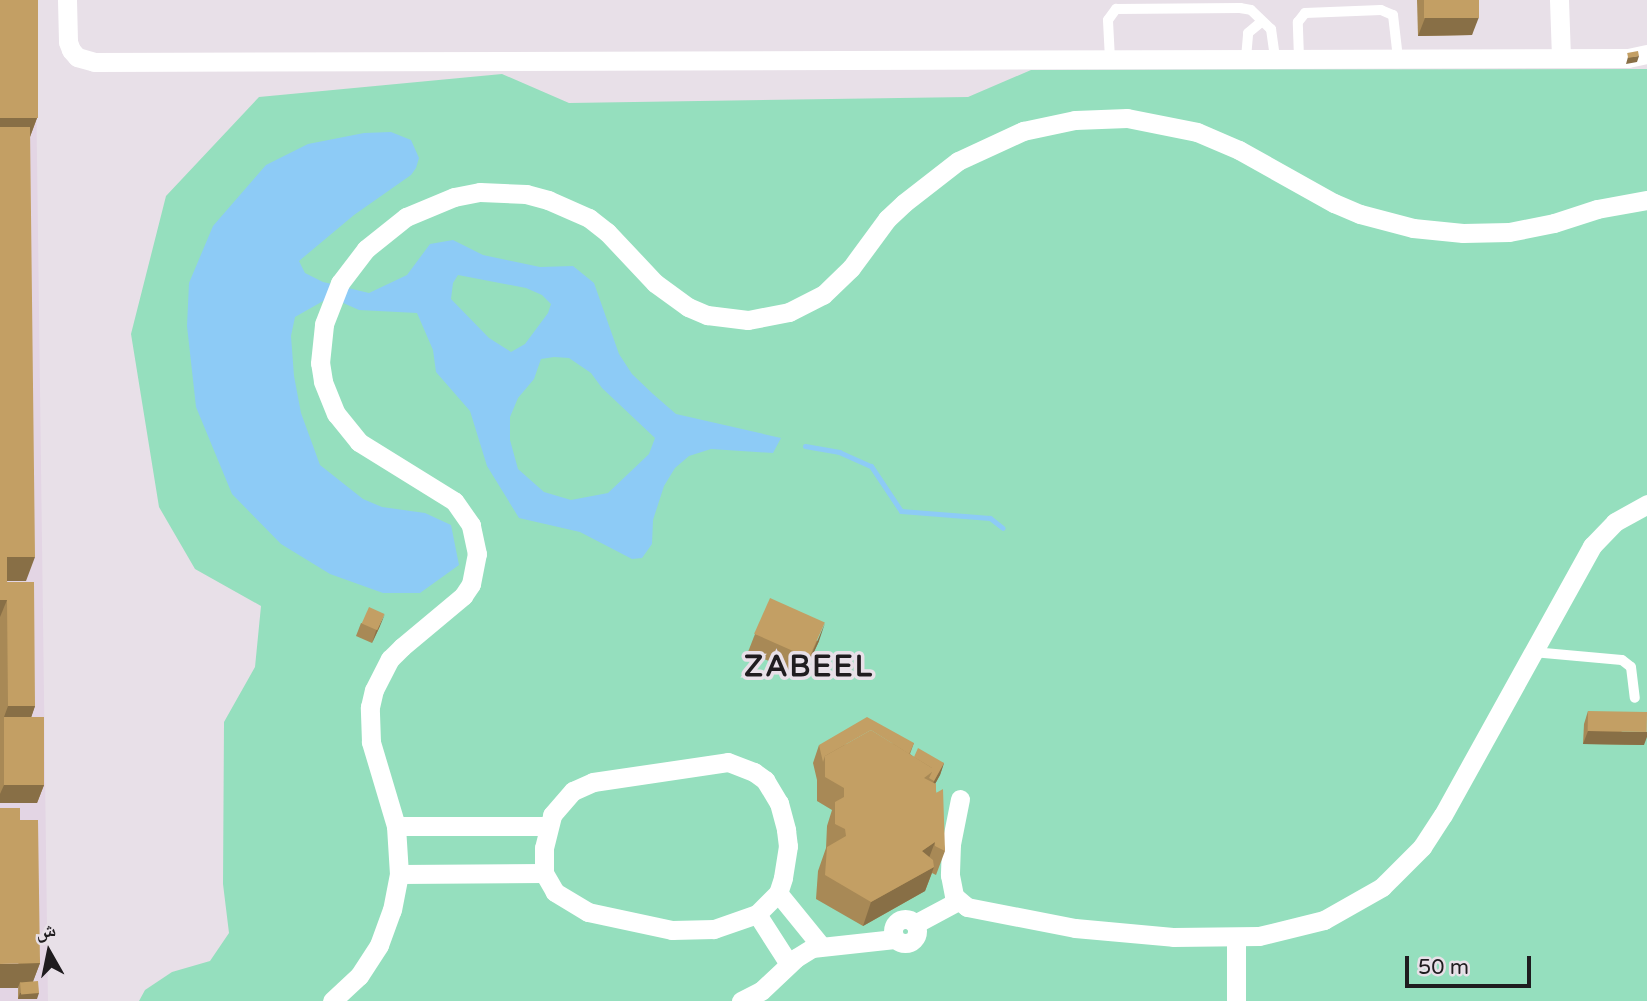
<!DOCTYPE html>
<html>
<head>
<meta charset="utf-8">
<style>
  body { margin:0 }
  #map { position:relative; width:1647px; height:1001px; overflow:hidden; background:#e8e0e8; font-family:"Varela Round","Noto Naskh Arabic",sans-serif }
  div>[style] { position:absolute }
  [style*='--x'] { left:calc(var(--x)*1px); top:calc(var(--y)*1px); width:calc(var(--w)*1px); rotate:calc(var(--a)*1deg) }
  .built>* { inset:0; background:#e3d5e4 }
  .green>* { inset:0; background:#95dfbe }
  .water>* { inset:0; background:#8dcbf6 }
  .stream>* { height:5px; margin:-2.5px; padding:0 2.5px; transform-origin:2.5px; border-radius:2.5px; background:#8dcbf6 }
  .lane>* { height:10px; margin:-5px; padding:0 5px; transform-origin:5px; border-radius:5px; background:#fff }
  .street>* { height:19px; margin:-9.5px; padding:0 9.5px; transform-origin:9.5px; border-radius:9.5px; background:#fff }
  .street>.ring { margin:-9.5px; padding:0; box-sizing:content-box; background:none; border:19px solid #fff; border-radius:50% }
  .wall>* { inset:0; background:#a88956 }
  .shaded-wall>* { inset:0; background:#886f46 }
  .building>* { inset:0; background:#c39f64; transform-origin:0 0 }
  span { translate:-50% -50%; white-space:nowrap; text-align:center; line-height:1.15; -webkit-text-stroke:7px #e8e0e8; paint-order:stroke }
  .district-label { font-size:30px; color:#1f1c1f; font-weight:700; letter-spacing:2px }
  .north { position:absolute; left:14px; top:917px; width:70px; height:70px; -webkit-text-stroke:5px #e8e0e8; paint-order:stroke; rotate:351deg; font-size:19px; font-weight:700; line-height:28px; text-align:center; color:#1f1c1f }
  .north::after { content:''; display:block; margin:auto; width:24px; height:32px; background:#1f1c1f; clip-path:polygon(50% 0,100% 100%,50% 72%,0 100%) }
  .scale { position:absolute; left:1405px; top:956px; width:126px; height:32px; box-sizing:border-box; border:4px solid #1f1c1f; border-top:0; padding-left:9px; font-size:21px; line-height:24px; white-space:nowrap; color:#1f1c1f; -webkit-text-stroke:5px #e8e0e8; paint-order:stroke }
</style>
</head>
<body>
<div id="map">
  <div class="built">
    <div style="clip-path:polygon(0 0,35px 0,48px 1001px,0 1001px)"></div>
  </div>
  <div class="green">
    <div style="clip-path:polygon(1647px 69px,1647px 1001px,139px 1001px,145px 990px,172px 972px,210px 961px,229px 933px,223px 884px,224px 722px,255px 667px,261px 606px,195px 569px,159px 507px,131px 334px,166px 196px,259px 97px,502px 74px,569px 103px,968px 97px,1031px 70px)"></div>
  </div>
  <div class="water">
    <div style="clip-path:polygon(evenodd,391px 132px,411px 140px,419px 158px,416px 168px,411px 175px,354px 215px,299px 261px,305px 273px,323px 282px,369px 293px,407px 275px,430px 244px,453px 240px,483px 255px,540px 267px,573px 266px,594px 283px,619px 354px,632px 374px,653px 394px,676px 414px,781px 438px,773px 453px,711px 449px,689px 456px,675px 468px,664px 486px,653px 520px,652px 544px,642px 558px,632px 559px,580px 532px,519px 518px,487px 466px,470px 411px,436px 372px,433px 350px,417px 313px,359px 310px,341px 302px,325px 300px,295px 317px,291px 336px,294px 376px,301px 413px,320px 465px,363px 499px,382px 507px,425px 513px,451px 525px,459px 565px,420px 593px,383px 593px,330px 574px,281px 544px,232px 494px,196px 407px,187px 326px,189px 283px,213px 226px,266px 165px,308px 144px,364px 133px,391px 132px,458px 275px,526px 288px,542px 295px,551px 304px,548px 313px,525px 344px,511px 352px,489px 338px,451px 299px,453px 283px,458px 275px,391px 132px,554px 357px,569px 358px,591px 373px,602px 388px,655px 438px,649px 454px,608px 493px,571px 500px,544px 492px,518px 469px,510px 440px,510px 417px,518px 398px,534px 379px,541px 359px,554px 357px)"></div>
  </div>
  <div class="stream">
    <div style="--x:805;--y:446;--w:35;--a:10"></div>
    <div style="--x:839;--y:452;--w:35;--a:24"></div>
    <div style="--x:871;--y:466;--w:54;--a:56.3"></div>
    <div style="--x:901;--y:511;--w:89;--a:4.5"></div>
    <div style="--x:990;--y:518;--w:16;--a:38"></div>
  </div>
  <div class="lane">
    <div style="--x:1246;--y:58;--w:25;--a:-85"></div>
    <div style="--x:1248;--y:33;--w:17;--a:-40"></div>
    <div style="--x:1299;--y:58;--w:36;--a:-92"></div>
    <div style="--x:1298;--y:22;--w:11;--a:-52"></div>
    <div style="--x:1305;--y:13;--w:76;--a:-2.3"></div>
    <div style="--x:1381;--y:10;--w:13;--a:23"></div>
    <div style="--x:1393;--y:15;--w:43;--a:83.4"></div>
    <div style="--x:1110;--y:59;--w:39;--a:-93"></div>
    <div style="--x:1108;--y:20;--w:14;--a:-54"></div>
    <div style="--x:1116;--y:9;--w:124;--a:-0.5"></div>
    <div style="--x:1240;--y:8;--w:11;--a:10"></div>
    <div style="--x:1251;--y:10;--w:28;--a:44"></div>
    <div style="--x:1271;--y:29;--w:29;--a:82"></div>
    <div style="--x:1533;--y:652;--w:89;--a:5.1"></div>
    <div style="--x:1622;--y:660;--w:11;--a:38"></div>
    <div style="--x:1631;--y:667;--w:31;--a:83"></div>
  </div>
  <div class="street">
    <div style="--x:67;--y:0;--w:42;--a:88.6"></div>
    <div style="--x:68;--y:42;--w:9;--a:69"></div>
    <div style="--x:71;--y:50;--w:9;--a:49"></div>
    <div style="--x:77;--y:57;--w:18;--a:16"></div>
    <div style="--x:94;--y:62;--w:1534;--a:-0.15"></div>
    <div style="--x:1628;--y:58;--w:19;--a:-12"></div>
    <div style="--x:1559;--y:0;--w:57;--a:88"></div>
    <div style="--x:728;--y:762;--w:28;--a:21"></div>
    <div style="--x:754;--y:772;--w:14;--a:36"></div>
    <div style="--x:765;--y:780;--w:27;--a:59"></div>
    <div style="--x:779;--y:803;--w:28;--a:75"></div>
    <div style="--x:786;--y:830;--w:16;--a:83"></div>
    <div style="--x:788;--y:846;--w:32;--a:99"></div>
    <div style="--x:783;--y:878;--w:16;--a:108"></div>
    <div style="--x:778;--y:893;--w:30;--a:135"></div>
    <div style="--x:757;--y:914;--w:46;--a:160.8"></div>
    <div style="--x:714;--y:929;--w:42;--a:178.6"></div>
    <div style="--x:672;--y:930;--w:86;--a:-167.9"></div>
    <div style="--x:588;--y:912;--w:39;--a:-149"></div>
    <div style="--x:555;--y:892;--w:22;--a:-120"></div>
    <div style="--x:544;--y:873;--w:25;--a:-90"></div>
    <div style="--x:544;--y:848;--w:34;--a:-76"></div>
    <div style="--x:552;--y:815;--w:32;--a:-49"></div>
    <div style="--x:573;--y:791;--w:22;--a:-24"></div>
    <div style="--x:593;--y:782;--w:136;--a:-8.4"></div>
    <div style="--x:960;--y:799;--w:46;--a:101.3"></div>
    <div style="--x:951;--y:844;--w:31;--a:92"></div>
    <div style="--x:950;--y:875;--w:21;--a:79"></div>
    <div style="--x:954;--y:896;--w:17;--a:40"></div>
    <div style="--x:967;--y:907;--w:110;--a:11"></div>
    <div style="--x:1075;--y:928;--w:98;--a:5.2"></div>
    <div style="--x:1173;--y:937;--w:86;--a:-0.7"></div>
    <div style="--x:1259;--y:936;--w:67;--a:-13.8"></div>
    <div style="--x:1324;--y:920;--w:67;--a:-29.6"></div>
    <div style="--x:1382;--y:887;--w:57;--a:-45"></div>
    <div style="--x:1422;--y:847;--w:38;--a:-57"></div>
    <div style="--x:1443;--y:815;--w:308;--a:-61"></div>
    <div style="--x:1592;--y:546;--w:33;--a:-46"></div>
    <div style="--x:1615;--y:522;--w:37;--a:-29"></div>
    <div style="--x:396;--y:826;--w:152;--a:0"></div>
    <div style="--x:399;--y:874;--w:145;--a:-0.4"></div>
    <div style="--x:778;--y:893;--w:68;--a:50.9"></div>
    <div style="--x:757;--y:914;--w:59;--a:57.4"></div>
    <div class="ring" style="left:893px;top:919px;width:5px;height:5px"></div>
    <div style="--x:915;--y:924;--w:49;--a:-28.1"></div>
    <div style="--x:1236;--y:937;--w:64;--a:90"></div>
    <div style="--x:332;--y:1001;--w:37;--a:-43"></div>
    <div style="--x:359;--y:976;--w:37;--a:-57"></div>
    <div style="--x:379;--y:945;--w:37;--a:-70"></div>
    <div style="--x:392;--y:910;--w:37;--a:-79"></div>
    <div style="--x:399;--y:874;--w:48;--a:-93.6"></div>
    <div style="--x:396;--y:826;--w:88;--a:-106.6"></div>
    <div style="--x:371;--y:742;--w:35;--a:-92"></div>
    <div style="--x:370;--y:707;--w:17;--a:-77"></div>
    <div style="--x:374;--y:690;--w:35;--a:-63"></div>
    <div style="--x:390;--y:659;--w:17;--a:-45"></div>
    <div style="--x:402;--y:647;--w:80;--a:-39.9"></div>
    <div style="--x:463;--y:596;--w:14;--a:-56"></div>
    <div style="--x:471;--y:584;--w:31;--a:-79"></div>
    <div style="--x:477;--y:554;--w:30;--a:-102"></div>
    <div style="--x:471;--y:525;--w:29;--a:-125"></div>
    <div style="--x:454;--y:501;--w:112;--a:-148.2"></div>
    <div style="--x:359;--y:442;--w:36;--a:-129"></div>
    <div style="--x:336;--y:414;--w:35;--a:-112"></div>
    <div style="--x:323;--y:381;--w:18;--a:-99"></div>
    <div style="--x:320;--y:363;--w:39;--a:-84"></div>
    <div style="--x:324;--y:324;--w:44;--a:-68.7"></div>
    <div style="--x:340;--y:283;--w:43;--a:-52.6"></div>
    <div style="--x:366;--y:249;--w:51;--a:-38.7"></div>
    <div style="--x:406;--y:217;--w:52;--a:-22.6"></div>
    <div style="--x:454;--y:197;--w:26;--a:-11"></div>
    <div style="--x:480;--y:192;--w:46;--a:2.5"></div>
    <div style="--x:526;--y:194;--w:23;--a:15"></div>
    <div style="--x:548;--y:200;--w:45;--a:23.7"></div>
    <div style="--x:589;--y:218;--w:23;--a:38"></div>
    <div style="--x:607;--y:232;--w:70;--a:46.7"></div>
    <div style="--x:655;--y:283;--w:41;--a:36"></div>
    <div style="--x:688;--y:307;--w:21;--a:23"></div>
    <div style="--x:707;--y:315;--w:41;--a:7"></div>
    <div style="--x:748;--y:320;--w:42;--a:-11"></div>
    <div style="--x:789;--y:312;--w:38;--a:-27"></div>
    <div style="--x:823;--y:295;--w:39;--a:-44"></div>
    <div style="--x:851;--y:268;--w:61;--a:-53.7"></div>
    <div style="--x:887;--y:219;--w:23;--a:-43"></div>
    <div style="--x:904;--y:203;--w:68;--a:-37.9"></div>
    <div style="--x:958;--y:161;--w:72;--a:-24.8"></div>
    <div style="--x:1023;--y:131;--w:53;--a:-11.9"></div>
    <div style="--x:1075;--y:120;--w:52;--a:-2.2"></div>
    <div style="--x:1127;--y:118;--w:71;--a:11.3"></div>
    <div style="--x:1197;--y:132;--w:46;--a:23.2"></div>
    <div style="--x:1239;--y:150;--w:109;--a:29.2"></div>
    <div style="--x:1334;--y:203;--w:28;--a:23"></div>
    <div style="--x:1360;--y:214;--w:55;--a:14.8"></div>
    <div style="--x:1413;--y:228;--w:50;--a:5.7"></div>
    <div style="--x:1463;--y:233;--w:46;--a:-1.2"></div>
    <div style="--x:1509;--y:232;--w:46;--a:-11.3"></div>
    <div style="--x:1554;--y:223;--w:45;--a:-18"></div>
    <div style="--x:1597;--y:209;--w:51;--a:-10.2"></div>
    <div style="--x:741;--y:1001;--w:22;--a:-27"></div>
    <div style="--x:761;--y:991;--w:48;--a:-43.3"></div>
    <div style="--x:796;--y:958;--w:19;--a:-32"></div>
    <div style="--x:812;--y:948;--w:83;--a:-6.2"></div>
  </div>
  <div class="wall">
    <div style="clip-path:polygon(0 0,37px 118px,30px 137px,26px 581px,7px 581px,35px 706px,31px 717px,44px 785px,37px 803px,0 803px)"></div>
    <div style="clip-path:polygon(1417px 0,1479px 0,1472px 35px,1418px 36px)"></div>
    <div style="clip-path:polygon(361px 623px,380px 626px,372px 643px,356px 636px)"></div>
    <div style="clip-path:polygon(755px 634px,819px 641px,803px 676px,748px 652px)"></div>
    <div style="clip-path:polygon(1588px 711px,1644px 745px,1583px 744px,1584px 724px)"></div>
    <div style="clip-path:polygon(914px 743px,910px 754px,914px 757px,944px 763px,940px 775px,935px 784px,945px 851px,936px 875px,932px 873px,925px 891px,863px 926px,816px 899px,818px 871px,826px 848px,827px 826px,832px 810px,817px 801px,817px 780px,813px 763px,819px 745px)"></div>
    <div style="clip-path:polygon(20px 820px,40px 963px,33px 981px,37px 999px,18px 999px)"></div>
  </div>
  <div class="shaded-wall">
    <div style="clip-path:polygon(1479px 17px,1472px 35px,1418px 36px,1425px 18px)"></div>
    <div style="clip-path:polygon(1639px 56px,1637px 62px,1626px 64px,1628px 57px)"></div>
    <div style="clip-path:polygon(0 118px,37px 118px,28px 142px,0 142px)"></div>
    <div style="clip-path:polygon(7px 557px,35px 557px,26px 581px,0 581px)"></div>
    <div style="clip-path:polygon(0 600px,7px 600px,0 617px)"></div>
    <div style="clip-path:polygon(385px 614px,380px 626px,372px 643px,376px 631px)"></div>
    <div style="clip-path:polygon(825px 623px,819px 641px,803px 676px,810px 658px)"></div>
    <div style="clip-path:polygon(8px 706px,35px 706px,27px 730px,4px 717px,0 728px)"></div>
    <div style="clip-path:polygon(1588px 731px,1647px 732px,1647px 737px,1644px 745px,1583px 744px)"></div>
    <div style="clip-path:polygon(944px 763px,940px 775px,930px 793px,934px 781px)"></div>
    <div style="clip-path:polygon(4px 785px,44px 785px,37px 803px,0 803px,0 794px)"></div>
    <div style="clip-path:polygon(935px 842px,926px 866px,922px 851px)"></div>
    <div style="clip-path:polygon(934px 867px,925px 891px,863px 926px,871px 902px)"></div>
    <div style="clip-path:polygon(40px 963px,31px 987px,20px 982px,18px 988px,0 988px,0 964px)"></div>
    <div style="clip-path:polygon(20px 993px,39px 993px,37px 999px,18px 999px)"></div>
  </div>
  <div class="building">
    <div style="left:0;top:0;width:38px;height:118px"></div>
    <div style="left:1424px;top:0;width:55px;height:18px"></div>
    <div style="left:1638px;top:51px;width:5px;height:11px;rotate:79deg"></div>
    <div style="clip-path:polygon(0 127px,30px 127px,35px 557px,7px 557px,7px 582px,34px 582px,35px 706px,8px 706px,7px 600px,0 600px)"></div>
    <div style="left:770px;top:598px;width:60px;height:39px;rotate:24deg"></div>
    <div style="left:369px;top:607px;width:17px;height:18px;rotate:24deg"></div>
    <div style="left:1588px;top:711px;width:59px;height:20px;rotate:1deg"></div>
    <div style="left:4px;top:717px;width:40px;height:68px"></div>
    <div style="clip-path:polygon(867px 717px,914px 743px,909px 754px,871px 730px,825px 756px,823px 762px,819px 745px)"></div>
    <div style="clip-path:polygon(871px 730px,932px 768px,932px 772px,924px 778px,936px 784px,936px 793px,943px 789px,945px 851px,935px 846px,935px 842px,922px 851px,933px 860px,934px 867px,871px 902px,825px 875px,827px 847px,846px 836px,845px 829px,835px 824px,835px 802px,844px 797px,844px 788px,825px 777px,825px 756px)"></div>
    <div style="clip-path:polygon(918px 748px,944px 763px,934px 781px,929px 778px,932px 772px,932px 768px,914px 757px)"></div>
    <div style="clip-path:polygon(0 808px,20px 808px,20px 820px,38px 820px,40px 963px,0 964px)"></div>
    <div style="left:38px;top:981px;width:12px;height:18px;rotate:85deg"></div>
  </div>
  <div class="district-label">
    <span style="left:809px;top:667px">ZABEEL</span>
  </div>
  <div class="north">ش</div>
  <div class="scale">50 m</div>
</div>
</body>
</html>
